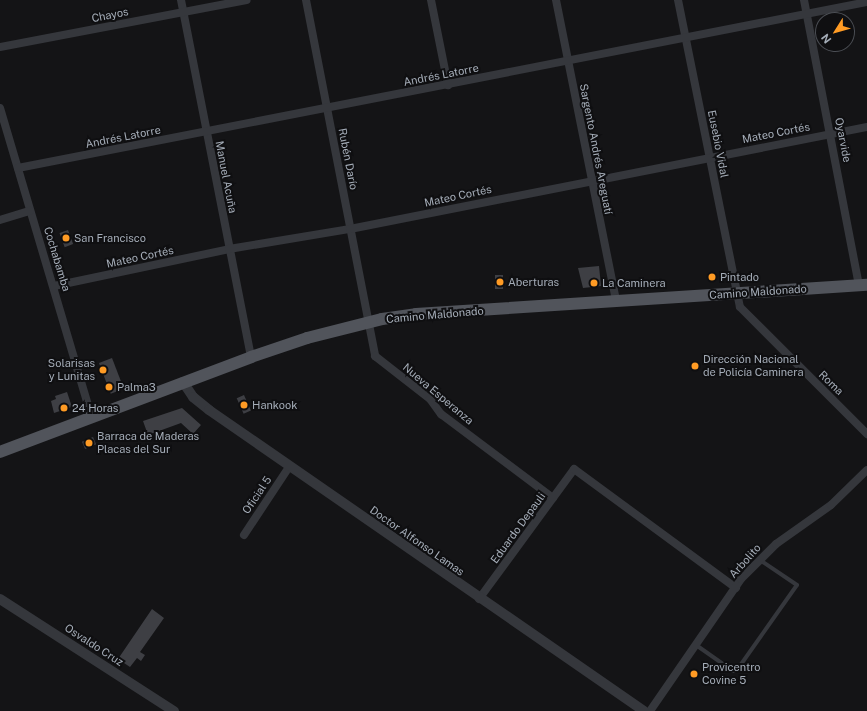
<!DOCTYPE html>
<html>
<head>
<meta charset="utf-8">
<style>
  body { margin:0 }
  #map { position:relative; width:867px; height:711px; overflow:hidden; background:#141416; font-family:"Public Sans",sans-serif }
  div>[style] { position:absolute }
  [style*='--x'] { left:calc(var(--x)*1px); top:calc(var(--y)*1px); width:calc(var(--w)*1px); rotate:calc(var(--a)*1deg) }
  .building>* { inset:0; background:#3e3f44; transform-origin:0 0 }
  .service>* { height:4px; margin:-2px; padding:0 2px; transform-origin:2px; border-radius:2px; background:#35373c }
  .minor>* { height:8px; margin:-4px; padding:0 4px; transform-origin:4px; border-radius:4px; background:#35373c }
  .tertiary>* { height:10px; margin:-5px; padding:0 5px; transform-origin:5px; border-radius:5px; background:#35373c }
  .primary>* { height:12px; margin:-6px; padding:0 6px; transform-origin:6px; border-radius:6px; background:#51545b }
  .dots>* { width:11px; height:11px; translate:-50% -50%; box-sizing:border-box; border:2px solid #0f0f11; border-radius:50% }
  span { translate:-50% -50%; white-space:nowrap; text-align:center; line-height:1.15; -webkit-text-stroke:4px #0f0f11; paint-order:stroke }
  .street-label { font-size:11px; color:#a5adb8 }
  .poi-label { font-size:11px; color:#a5adb8 }
  .left { translate:0 -50%; text-align:left }
  .right { translate:-100% -50%; text-align:right }
  .north { position:absolute; left:815px; top:12px; width:40px; height:40px; box-sizing:border-box; background:#0f0f11; border:1px solid #4b4e54; border-radius:50%; rotate:233deg; font-size:11px; font-weight:700; line-height:16px; text-align:center; color:#a5adb8 }
  .north::after { content:''; display:block; margin:auto; width:14px; height:18px; background:#ff9b24; clip-path:polygon(50% 0,100% 100%,50% 72%,0 100%) }
</style>
</head>
<body>
<div id="map">
  <div class="building">
    <div style="left:68px;top:230px;width:15px;height:9px;rotate:70deg"></div>
    <div style="clip-path:polygon(599px 266px,601px 286px,583px 288px,578px 268px)"></div>
    <div style="left:495px;top:275px;width:8px;height:14px"></div>
    <div style="left:112px;top:358px;width:33px;height:14px;rotate:69deg"></div>
    <div style="clip-path:polygon(67px 392px,72px 407px,54px 413px,51px 401px,56px 399px,55px 396px)"></div>
    <div style="left:244px;top:395px;width:17px;height:8px;rotate:66deg"></div>
    <div style="clip-path:polygon(182px 408px,201px 425px,193px 434px,181px 423px,148px 435px,143px 421px)"></div>
    <div style="left:93px;top:437px;width:8px;height:12px;rotate:67deg"></div>
    <div style="clip-path:polygon(152px 609px,164px 618px,140px 652px,145px 655px,141px 661px,137px 658px,130px 667px,118px 659px)"></div>
  </div>
  <div class="service">
    <div style="--x:696;--y:645;--w:45;--a:35.1"></div>
    <div style="--x:733;--y:671;--w:4;--a:-14"></div>
    <div style="--x:737;--y:670;--w:104;--a:-54.8"></div>
    <div style="--x:797;--y:585;--w:45;--a:-146"></div>
  </div>
  <div class="minor">
    <div style="--x:181;--y:0;--w:364;--a:78.9"></div>
    <div style="--x:306;--y:0;--w:363;--a:79"></div>
    <div style="--x:375;--y:356;--w:70;--a:38"></div>
    <div style="--x:430;--y:399;--w:19;--a:54"></div>
    <div style="--x:441;--y:414;--w:140;--a:36.9"></div>
    <div style="--x:431;--y:0;--w:87;--a:78.7"></div>
    <div style="--x:556;--y:0;--w:307;--a:78.7"></div>
    <div style="--x:678;--y:0;--w:313;--a:78.6"></div>
    <div style="--x:740;--y:307;--w:180;--a:45"></div>
    <div style="--x:804;--y:0;--w:290;--a:79.1"></div>
    <div style="--x:0;--y:47;--w:251;--a:-10.8"></div>
    <div style="--x:0;--y:108;--w:323;--a:73.5"></div>
    <div style="--x:18;--y:168;--w:865;--a:-11.06"></div>
    <div style="--x:0;--y:220;--w:31;--a:-17"></div>
    <div style="--x:54;--y:286;--w:179;--a:-11.9"></div>
    <div style="--x:229;--y:249;--w:123;--a:-9.4"></div>
    <div style="--x:350;--y:229;--w:527;--a:-11.16"></div>
    <div style="--x:244;--y:535;--w:82;--a:-56.5"></div>
    <div style="--x:479;--y:599;--w:161;--a:-53.8"></div>
    <div style="--x:574;--y:469;--w:201;--a:36.3"></div>
    <div style="--x:650;--y:711;--w:160;--a:-55.4"></div>
    <div style="--x:741;--y:579;--w:49;--a:-45"></div>
    <div style="--x:776;--y:544;--w:67;--a:-35.3"></div>
    <div style="--x:831;--y:505;--w:50;--a:-44.2"></div>
  </div>
  <div class="tertiary">
    <div style="--x:183;--y:382;--w:18;--a:56"></div>
    <div style="--x:193;--y:397;--w:21;--a:39"></div>
    <div style="--x:209;--y:410;--w:529;--a:34.68"></div>
    <div style="--x:0;--y:599;--w:207;--a:32.8"></div>
  </div>
  <div class="primary">
    <div style="--x:0;--y:452;--w:268;--a:-20.7"></div>
    <div style="--x:251;--y:357;--w:59;--a:-18.7"></div>
    <div style="--x:307;--y:338;--w:77;--a:-14.2"></div>
    <div style="--x:382;--y:319;--w:34;--a:-8"></div>
    <div style="--x:416;--y:314;--w:452;--a:-3.7"></div>
  </div>
  <div class="dots">
    <div style="left:66px;top:238px;background:#ff9b24"></div>
    <div style="left:712px;top:277px;background:#ff9b24"></div>
    <div style="left:500px;top:282px;background:#ff9b24"></div>
    <div style="left:594px;top:283px;background:#ff9b24"></div>
    <div style="left:695px;top:366px;background:#ff9b24"></div>
    <div style="left:103px;top:370px;background:#ff9b24"></div>
    <div style="left:109px;top:387px;background:#ff9b24"></div>
    <div style="left:244px;top:405px;background:#ff9b24"></div>
    <div style="left:64px;top:408px;background:#ff9b24"></div>
    <div style="left:89px;top:443px;background:#ff9b24"></div>
    <div style="left:694px;top:674px;background:#ff9b24"></div>
  </div>
  <div class="street-label">
    <span style="left:110px;top:15px;rotate:-11deg">Chayos</span>
    <span style="left:441px;top:75px;rotate:-11deg">Andrés Latorre</span>
    <span style="left:776px;top:133px;rotate:-11deg">Mateo Cortés</span>
    <span style="left:123px;top:137px;rotate:-11deg">Andrés Latorre</span>
    <span style="left:843px;top:140px;rotate:79deg">Oyarvide</span>
    <span style="left:718px;top:144px;rotate:79deg">Eusebio Vidal</span>
    <span style="left:596px;top:149px;rotate:79deg">Sargento Andrés Areguatí</span>
    <span style="left:348px;top:159px;rotate:79deg">Rubén Darío</span>
    <span style="left:226px;top:177px;rotate:79deg">Manuel Acuña</span>
    <span style="left:458px;top:196px;rotate:-12deg">Mateo Cortés</span>
    <span style="left:140px;top:257px;rotate:-12deg">Mateo Cortés</span>
    <span style="left:57px;top:259px;rotate:73deg">Cochabamba</span>
    <span style="left:758px;top:292px;rotate:-4deg">Camino Maldonado</span>
    <span style="left:435px;top:315px;rotate:-5deg">Camino Maldonado</span>
    <span style="left:831px;top:383px;rotate:44deg">Roma</span>
    <span style="left:438px;top:394px;rotate:40deg">Nueva Esperanza</span>
    <span style="left:257px;top:495px;rotate:-56deg">Oficial 5</span>
    <span style="left:518px;top:528px;rotate:-54deg">Eduardo Depauli</span>
    <span style="left:417px;top:541px;rotate:35deg">Doctor Alfonso Lamas</span>
    <span style="left:745px;top:561px;rotate:-48deg">Arbolito</span>
    <span style="left:94px;top:645px;rotate:33deg">Osvaldo Cruz</span>
  </div>
  <div class="poi-label">
    <span class="left" style="left:74px;top:238px">San Francisco</span>
    <span class="left" style="left:720px;top:277px">Pintado</span>
    <span class="left" style="left:508px;top:282px">Aberturas</span>
    <span class="left" style="left:602px;top:283px">La Caminera</span>
    <span class="left" style="left:703px;top:366px">Dirección Nacional<br>de Policía Caminera</span>
    <span class="right" style="left:95px;top:370px">Solarisas<br>y Lunitas</span>
    <span class="left" style="left:117px;top:387px">Palma3</span>
    <span class="left" style="left:252px;top:405px">Hankook</span>
    <span class="left" style="left:72px;top:408px">24 Horas</span>
    <span class="left" style="left:97px;top:443px">Barraca de Maderas<br>Placas del Sur</span>
    <span class="left" style="left:702px;top:674px">Provicentro<br>Covine 5</span>
  </div>
  <div class="north">N</div>
</div>
</body>
</html>
